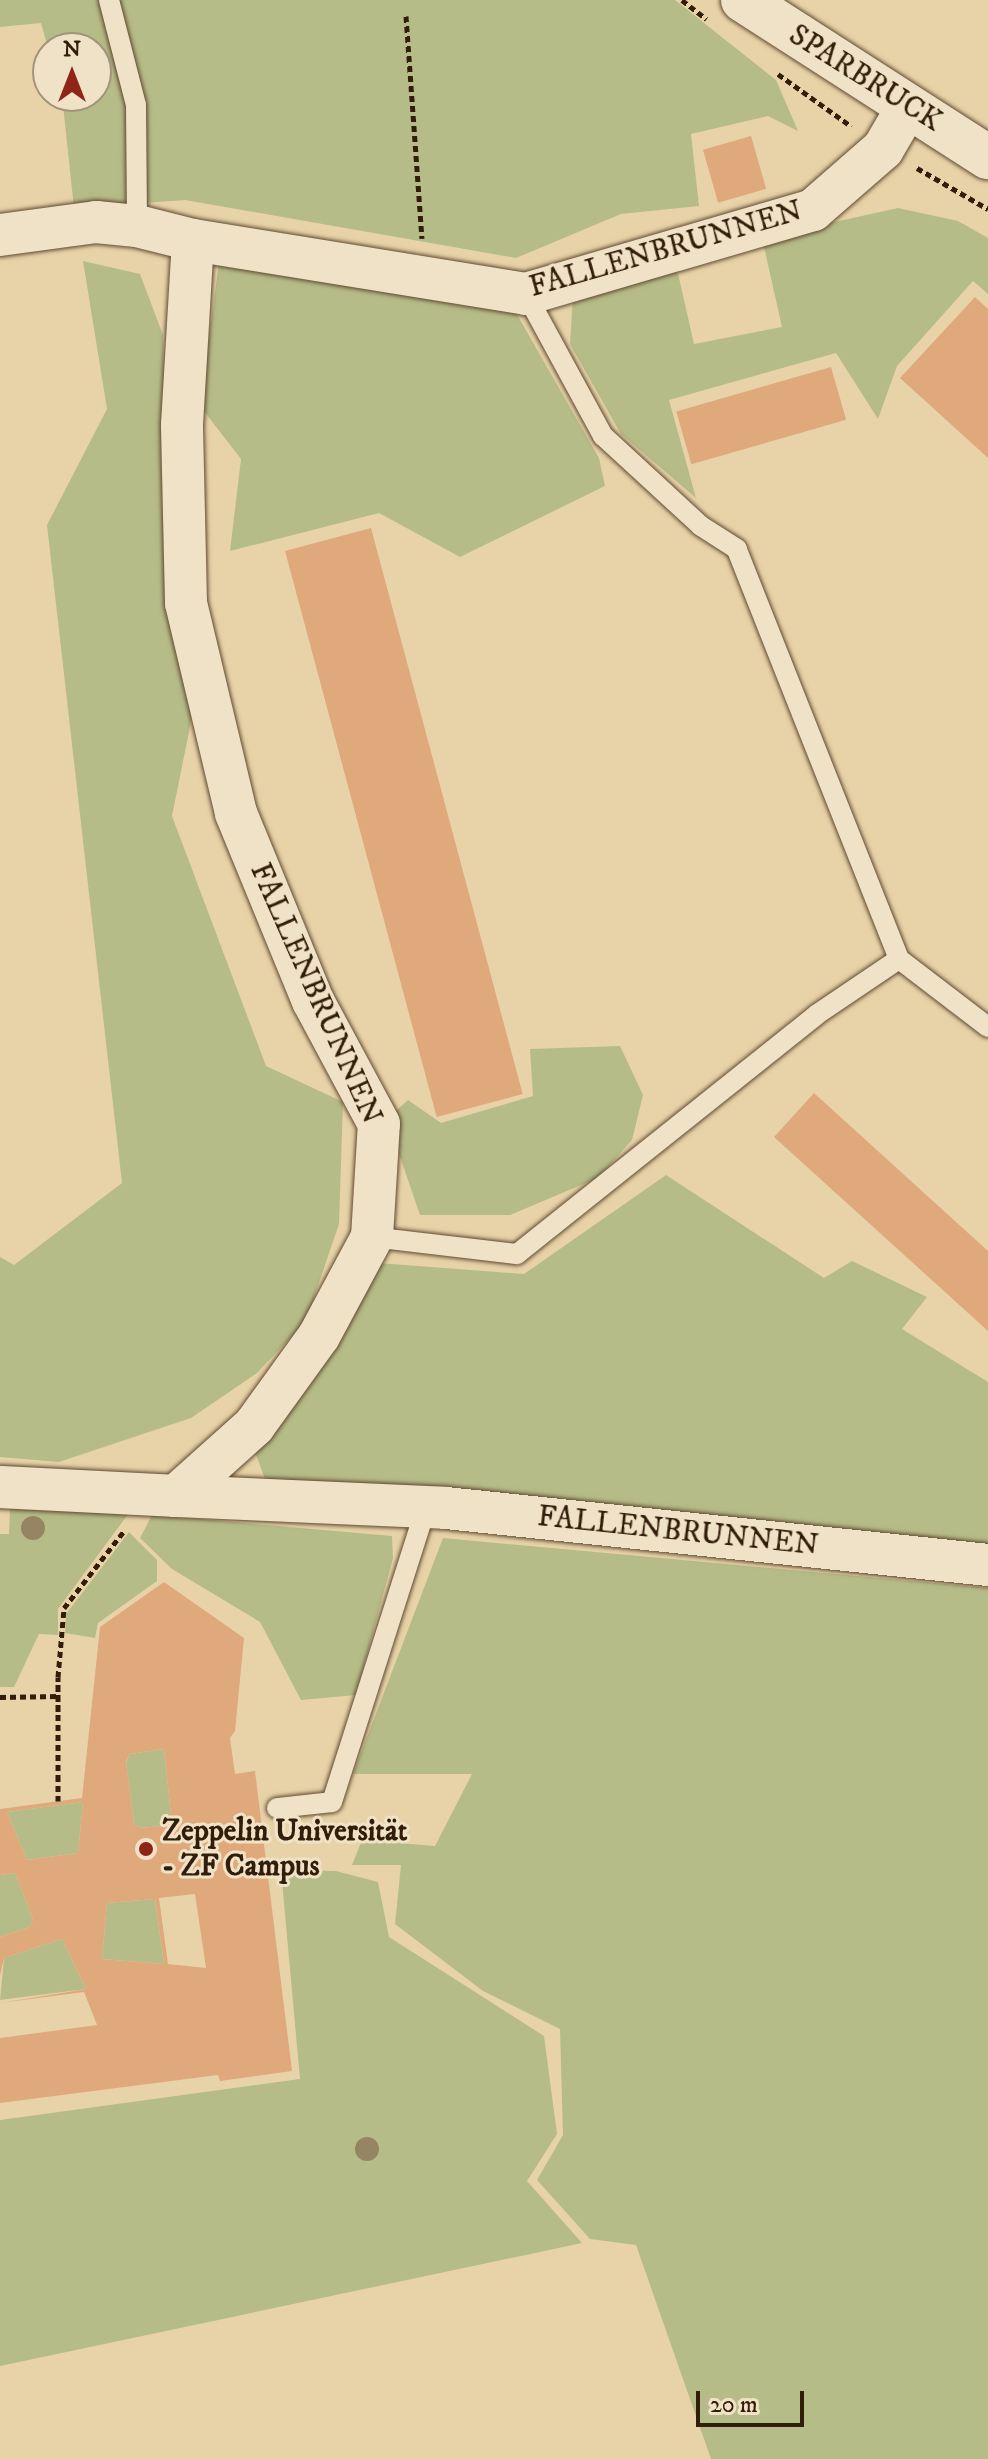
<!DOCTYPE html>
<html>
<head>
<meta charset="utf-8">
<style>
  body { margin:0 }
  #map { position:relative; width:988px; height:2459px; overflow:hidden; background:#e8d3a8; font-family:"IM FELL DW Pica",serif }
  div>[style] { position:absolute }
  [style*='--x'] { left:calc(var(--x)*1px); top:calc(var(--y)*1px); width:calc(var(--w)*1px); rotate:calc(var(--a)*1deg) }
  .green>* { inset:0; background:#b6bc88 }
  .building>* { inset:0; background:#e0a97c; transform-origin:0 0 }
  .path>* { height:5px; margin-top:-2.5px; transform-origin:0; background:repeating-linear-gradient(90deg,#321d0a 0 6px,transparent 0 10px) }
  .roads { filter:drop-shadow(0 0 2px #604a32) drop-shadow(0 0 2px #604a32) }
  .service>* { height:20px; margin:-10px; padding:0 10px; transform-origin:10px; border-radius:10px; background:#f0e2c6 }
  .minor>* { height:42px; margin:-21px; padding:0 21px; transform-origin:21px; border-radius:21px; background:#f0e2c6 }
  .secondary>* { height:44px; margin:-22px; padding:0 22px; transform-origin:22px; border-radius:22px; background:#f0e2c6 }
  .trees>* { width:24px; height:24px; margin:-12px; border-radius:50%; background:#968563 }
  .dots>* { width:22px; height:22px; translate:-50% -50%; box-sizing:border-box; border:4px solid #f0e2c6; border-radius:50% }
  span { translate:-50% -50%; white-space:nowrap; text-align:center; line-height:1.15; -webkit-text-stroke:6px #f0e2c6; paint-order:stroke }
  .street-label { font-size:30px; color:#321d0a }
  .poi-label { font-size:30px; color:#321d0a; font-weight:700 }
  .left { translate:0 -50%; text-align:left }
  .north { position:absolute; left:32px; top:32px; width:80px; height:80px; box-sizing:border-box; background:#f0e2c6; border:2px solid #a4937b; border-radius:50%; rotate:0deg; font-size:22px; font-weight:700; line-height:32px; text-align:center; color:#321d0a }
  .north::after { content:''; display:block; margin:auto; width:28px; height:36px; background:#8f2418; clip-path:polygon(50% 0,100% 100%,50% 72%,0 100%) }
  .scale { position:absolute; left:696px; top:2391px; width:108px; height:36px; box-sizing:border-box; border:4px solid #321d0a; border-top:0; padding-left:10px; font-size:24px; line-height:28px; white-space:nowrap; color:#321d0a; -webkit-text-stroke:6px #f0e2c6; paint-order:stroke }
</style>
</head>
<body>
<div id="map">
  <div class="green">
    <div style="clip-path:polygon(0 0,675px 0,776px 80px,798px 131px,768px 116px,691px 134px,699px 206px,621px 214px,516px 258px,185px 200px,74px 208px,62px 96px,96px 96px,96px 48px,48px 48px,41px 23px,0 27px)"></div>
    <div style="clip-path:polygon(898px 208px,958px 221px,988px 238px,988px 294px,973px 281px,897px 366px,878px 419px,836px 353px,669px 400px,696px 498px,621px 434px,570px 344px,573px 295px,677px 269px,694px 344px,782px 327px,762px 238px)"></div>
    <div style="clip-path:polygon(83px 261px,140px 274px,163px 335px,168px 584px,192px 717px,172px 816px,266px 1066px,343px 1102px,339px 1224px,306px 1321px,257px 1373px,191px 1418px,59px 1462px,0 1457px,0 1257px,14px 1265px,122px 1183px,47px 525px,107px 409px)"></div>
    <div style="clip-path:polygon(219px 262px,515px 311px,599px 458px,605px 486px,460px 557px,379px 513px,230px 551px,241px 459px,200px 406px)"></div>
    <div style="clip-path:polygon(620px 1046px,643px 1095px,632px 1140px,598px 1178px,510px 1215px,420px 1215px,387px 1119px,408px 1100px,441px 1123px,533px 1096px,530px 1049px)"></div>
    <div style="clip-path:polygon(666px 1175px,824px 1278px,852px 1261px,927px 1297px,902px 1329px,988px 1382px,988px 1549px,268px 1487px,255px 1452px,378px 1263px,524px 1274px)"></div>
    <div style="clip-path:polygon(10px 1508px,129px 1513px,58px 1609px,58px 1635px,39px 1634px,14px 1687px,0 1687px,0 1534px,9px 1534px)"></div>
    <div style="clip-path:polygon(152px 1515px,392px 1536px,393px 1558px,356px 1695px,301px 1700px,260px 1622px,172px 1569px,140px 1538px)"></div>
    <div style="clip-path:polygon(129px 1532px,157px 1560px,157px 1581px,98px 1623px,95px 1638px,65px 1633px,66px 1614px)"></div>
    <div style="clip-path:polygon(443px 1538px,988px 1588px,988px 2459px,711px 2459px,636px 2245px,590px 2239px,537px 2180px,563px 2135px,560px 2029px,483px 1991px,395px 1924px,401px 1865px,352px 1865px,362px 1840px,435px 1846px,472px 1774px,353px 1774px)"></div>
    <div style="clip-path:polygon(164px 1749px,172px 1825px,140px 1828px,134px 1824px,126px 1762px,130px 1754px)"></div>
    <div style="clip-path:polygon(83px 1802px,78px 1853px,27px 1860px,7px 1812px)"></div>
    <div style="clip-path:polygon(281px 1870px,336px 1871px,378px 1882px,389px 1937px,544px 2036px,557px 2134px,527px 2181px,582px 2243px,0 2366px,0 2120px,300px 2079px)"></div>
    <div style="clip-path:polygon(15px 1873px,33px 1919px,30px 1927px,0 1937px,0 1875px)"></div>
    <div style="clip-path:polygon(155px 1899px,164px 1964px,102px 1959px,107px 1903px)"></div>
    <div style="clip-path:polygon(62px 1939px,86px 1989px,0 2000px,4px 1958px)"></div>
  </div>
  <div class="building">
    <div style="left:751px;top:136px;width:55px;height:50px;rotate:74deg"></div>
    <div style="clip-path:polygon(975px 297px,988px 309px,988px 458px,900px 378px)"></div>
    <div style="left:831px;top:367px;width:55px;height:161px;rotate:74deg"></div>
    <div style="left:371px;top:528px;width:586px;height:89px;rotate:75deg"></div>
    <div style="clip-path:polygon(814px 1093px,988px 1251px,988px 1331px,774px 1137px)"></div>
    <div style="clip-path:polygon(evenodd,164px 1582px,244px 1638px,235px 1731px,230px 1738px,235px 1774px,255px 1771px,292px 2071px,220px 2081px,218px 2075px,0 2103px,0 2038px,97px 2025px,84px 1992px,0 2003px,86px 1989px,62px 1939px,4px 1958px,0 1976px,0 1937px,30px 1927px,33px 1919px,15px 1873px,0 1875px,0 1809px,82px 1798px,100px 1627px,164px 1582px,164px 1749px,172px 1825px,140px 1828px,134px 1824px,126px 1761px,130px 1754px,164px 1749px,164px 1582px,83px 1802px,78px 1853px,27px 1860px,7px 1812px,83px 1802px,164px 1582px,195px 1894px,206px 1968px,168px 1964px,159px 1898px,195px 1894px,164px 1582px,155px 1899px,164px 1964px,102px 1959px,107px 1903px,155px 1899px)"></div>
  </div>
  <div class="path">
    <div style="--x:682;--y:0;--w:31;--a:38"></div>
    <div style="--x:406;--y:16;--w:223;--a:85.9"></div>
    <div style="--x:778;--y:74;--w:90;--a:35.5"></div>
    <div style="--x:917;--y:168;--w:82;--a:30"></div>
    <div style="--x:0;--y:1697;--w:59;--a:-1"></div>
    <div style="--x:58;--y:1801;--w:124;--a:-90"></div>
    <div style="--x:58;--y:1677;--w:69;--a:-85"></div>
    <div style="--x:64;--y:1608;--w:98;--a:-52.1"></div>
  </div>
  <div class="roads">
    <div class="service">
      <div style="--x:109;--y:0;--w:108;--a:75.6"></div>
      <div style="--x:136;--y:105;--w:121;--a:89.5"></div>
      <div style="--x:899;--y:959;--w:112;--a:37.4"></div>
      <div style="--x:372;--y:1237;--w:146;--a:6.7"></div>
      <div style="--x:517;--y:1254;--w:383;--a:-38.6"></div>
      <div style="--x:816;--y:1015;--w:100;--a:-34"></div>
      <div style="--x:899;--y:959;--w:441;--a:-111.6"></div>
      <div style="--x:737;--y:549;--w:43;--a:-147.4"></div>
      <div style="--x:701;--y:526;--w:133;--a:-137.4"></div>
      <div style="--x:603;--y:436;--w:162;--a:-118.5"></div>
      <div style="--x:277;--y:1808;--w:55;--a:-6.2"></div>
      <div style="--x:332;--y:1802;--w:309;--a:-72.3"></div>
    </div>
    <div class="minor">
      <div style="--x:0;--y:235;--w:97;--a:-7.7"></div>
      <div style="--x:96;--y:222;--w:41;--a:5.6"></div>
      <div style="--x:137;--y:226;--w:58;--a:14"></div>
      <div style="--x:193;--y:240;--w:337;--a:9.2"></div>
      <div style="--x:526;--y:294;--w:299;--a:-16.3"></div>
      <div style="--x:813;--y:210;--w:93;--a:-41.1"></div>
      <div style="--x:883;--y:149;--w:48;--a:-59.7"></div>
      <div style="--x:0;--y:1487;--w:176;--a:2.9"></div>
      <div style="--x:176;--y:1496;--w:105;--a:-41.9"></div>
      <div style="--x:254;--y:1426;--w:111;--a:-54.2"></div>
      <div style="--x:319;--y:1336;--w:112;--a:-61.8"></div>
      <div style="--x:372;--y:1237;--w:113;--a:-86.5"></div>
      <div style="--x:379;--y:1124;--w:140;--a:-118.2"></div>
      <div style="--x:313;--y:1001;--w:203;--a:-112.3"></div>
      <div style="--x:236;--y:813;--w:216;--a:-103.4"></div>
      <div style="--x:186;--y:603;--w:178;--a:-91.3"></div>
      <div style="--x:182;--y:425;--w:185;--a:-86.6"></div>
      <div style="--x:176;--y:1496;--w:270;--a:2.5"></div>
      <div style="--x:446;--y:1508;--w:545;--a:6"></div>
    </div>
    <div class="secondary">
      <div style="--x:743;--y:0;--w:291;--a:32.7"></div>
    </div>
  </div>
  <div class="trees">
    <div style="left:33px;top:1528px"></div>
    <div style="left:367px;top:2149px"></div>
  </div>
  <div class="dots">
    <div style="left:146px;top:1849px;background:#8f2418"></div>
  </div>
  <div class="street-label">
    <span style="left:865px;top:79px;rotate:32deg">SPARBRUCK</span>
    <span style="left:666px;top:250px;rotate:-16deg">FALLENBRUNNEN</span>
    <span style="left:315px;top:994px;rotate:66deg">FALLENBRUNNEN</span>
    <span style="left:678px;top:1532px;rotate:6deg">FALLENBRUNNEN</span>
  </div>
  <div class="poi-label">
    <span class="left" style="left:162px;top:1849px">Zeppelin Universität<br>- ZF Campus</span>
  </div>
  <div class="north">N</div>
  <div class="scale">20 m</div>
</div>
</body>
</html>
